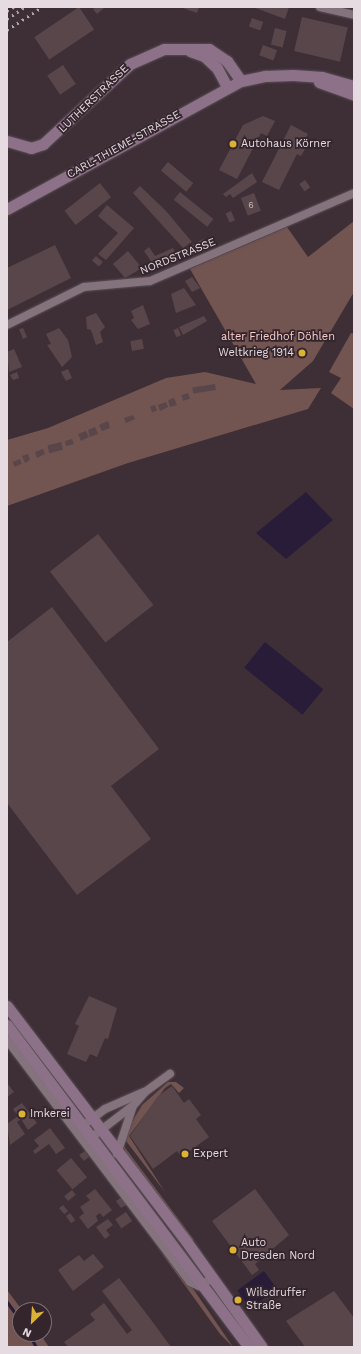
<!DOCTYPE html>
<html>
<head>
<meta charset="utf-8">
<style>
  body { margin:0 }
  #map { position:relative; width:361px; height:1354px; overflow:hidden; background:#3e2f37; font-family:"Work Sans",sans-serif }
  div>[style] { position:absolute }
  [style*='--x'] { left:calc(var(--x)*1px); top:calc(var(--y)*1px); width:calc(var(--w)*1px); rotate:calc(var(--a)*1deg) }
  .green>* { inset:0; background:#725451 }
  .water>* { inset:0; background:#281c39; transform-origin:0 0 }
  .stream>* { height:3px; margin:-1.5px; padding:0 1.5px; transform-origin:1.5px; border-radius:1.5px; background:#281c39 }
  .building>* { inset:0; background:#59464a; transform-origin:0 0 }
  .roads { filter:drop-shadow(0 0 1px #5a4e54) drop-shadow(0 0 1px #5a4e54) }
  .street>* { height:8px; margin:-4px; padding:0 4px; transform-origin:4px; border-radius:4px; background:#84727c }
  .secondary>* { height:11px; margin:-5.5px; padding:0 5.5px; transform-origin:5.5px; border-radius:5.5px; background:#8d7189 }
  .rail>* { height:3px; margin-top:-1.5px; transform-origin:0; background:repeating-linear-gradient(90deg,#b1a5ab 0 2px,transparent 0 6px) }
  .dots>* { width:11px; height:11px; translate:-50% -50%; box-sizing:border-box; border:2px solid #34252d; border-radius:50% }
  span { translate:-50% -50%; white-space:nowrap; text-align:center; line-height:1.15; -webkit-text-stroke:3.5px #34252d; paint-order:stroke }
  .number-label { font-size:9px; color:#c2b6ba }
  .number-label span { -webkit-text-stroke-width:0 }
  .street-label { font-size:11px; color:#e5dbe0 }
  .poi-label { font-size:11px; color:#e5dbe0 }
  .left { translate:0 -50%; text-align:left }
  .right { translate:-100% -50%; text-align:right }
  .park-label { font-size:11px; color:#fbcfca }
  .frame { position:absolute; inset:0; border:8px solid #e5dbe0; pointer-events:none }
  .north { position:absolute; left:12px; top:1302px; width:40px; height:40px; box-sizing:border-box; background:#34252d; border:1px solid #7b6e75; border-radius:50%; rotate:205deg; font-size:11px; font-weight:700; line-height:16px; text-align:center; color:#e5dbe0 }
  .north::after { content:''; display:block; margin:auto; width:14px; height:18px; background:#dbb233; clip-path:polygon(50% 0,100% 100%,50% 72%,0 100%) }
</style>
</head>
<body>
<div id="map">
  <div class="green">
    <div style="clip-path:polygon(354px 221px,354px 292px,313px 361px,280px 390px,321px 388px,308px 409px,128px 463px,7px 506px,7px 440px,48px 428px,166px 378px,205px 372px,256px 384px,190px 269px,287px 227px,308px 257px)"></div>
    <div style="clip-path:polygon(351px 333px,354px 334px,354px 409px,331px 393px,341px 378px,329px 372px)"></div>
    <div style="clip-path:polygon(168px 1082px,176px 1082px,184px 1088px,179px 1093px,171px 1084px,165px 1088px,129px 1136px,165px 1192px,123px 1137px,142px 1105px)"></div>
    <div style="clip-path:polygon(123px 1145px,194px 1240px,192px 1242px,126px 1155px)"></div>
    <div style="clip-path:polygon(161px 1252px,194px 1290px,233px 1347px,220px 1334px)"></div>
    <div style="clip-path:polygon(7px 1290px,22px 1310px,20px 1334px,40px 1334px,49px 1347px,7px 1347px)"></div>
  </div>
  <div class="water">
    <div style="clip-path:polygon(306px 492px,333px 520px,286px 559px,256px 533px)"></div>
    <div style="left:265px;top:642px;width:75px;height:33px;rotate:39deg"></div>
    <div style="left:264px;top:1271px;width:22px;height:33px;rotate:54deg"></div>
  </div>
  <div class="stream">
    <div style="--x:7;--y:1302;--w:22;--a:54"></div>
    <div style="--x:29;--y:1334;--w:15;--a:62"></div>
  </div>
  <div class="building">
    <div style="left:79px;top:7px;width:27px;height:54px;rotate:56deg"></div>
    <div style="clip-path:polygon(96px 7px,104px 7px,104px 8px,97px 14px,93px 9px)"></div>
    <div style="clip-path:polygon(180px 7px,199px 7px,197px 13px)"></div>
    <div style="clip-path:polygon(253px 7px,289px 7px,285px 19px)"></div>
    <div style="left:302px;top:17px;width:47px;height:35px;rotate:13deg"></div>
    <div style="left:252px;top:18px;width:12px;height:9px;rotate:20deg"></div>
    <div style="left:275px;top:28px;width:12px;height:17px;rotate:14deg"></div>
    <div style="left:263px;top:45px;width:15px;height:11px;rotate:20deg"></div>
    <div style="left:63px;top:65px;width:23px;height:19px;rotate:56deg"></div>
    <div style="clip-path:polygon(263px 116px,275px 121px,267px 136px,261px 133px,237px 179px,219px 170px,243px 125px)"></div>
    <div style="clip-path:polygon(291px 125px,308px 134px,301px 147px,305px 149px,301px 156px,297px 154px,279px 190px,262px 182px)"></div>
    <div style="left:168px;top:162px;width:33px;height:11px;rotate:40deg"></div>
    <div style="clip-path:polygon(252px 173px,257px 182px,233px 198px,230px 194px,226px 197px,223px 194px)"></div>
    <div style="left:305px;top:180px;width:9px;height:7px;rotate:54deg"></div>
    <div style="left:100px;top:183px;width:18px;height:45px;rotate:52deg"></div>
    <div style="clip-path:polygon(140px 186px,166px 211px,192px 242px,183px 248px,133px 193px)"></div>
    <div style="left:180px;top:192px;width:43px;height:10px;rotate:39deg"></div>
    <div style="left:254px;top:193px;width:19px;height:14px;rotate:69deg"></div>
    <div style="clip-path:polygon(107px 205px,134px 228px,106px 260px,98px 254px,118px 233px,98px 216px)"></div>
    <div style="left:231px;top:211px;width:10px;height:6px;rotate:66deg"></div>
    <div style="left:203px;top:239px;width:8px;height:21px;rotate:60deg"></div>
    <div style="clip-path:polygon(55px 245px,71px 278px,7px 310px,7px 268px)"></div>
    <div style="clip-path:polygon(149px 247px,155px 256px,173px 248px,179px 261px,155px 267px,144px 251px)"></div>
    <div style="clip-path:polygon(128px 251px,142px 268px,125px 278px,113px 264px)"></div>
    <div style="left:96px;top:256px;width:9px;height:6px;rotate:41deg"></div>
    <div style="clip-path:polygon(192px 277px,200px 288px,192px 292px,185px 281px)"></div>
    <div style="clip-path:polygon(184px 288px,196px 305px,176px 313px,171px 294px)"></div>
    <div style="clip-path:polygon(143px 305px,150px 324px,138px 329px,131px 320px,134px 318px,131px 311px)"></div>
    <div style="clip-path:polygon(96px 313px,105px 327px,100px 332px,103px 342px,96px 345px,91px 330px,87px 329px,86px 317px)"></div>
    <div style="clip-path:polygon(204px 316px,207px 321px,183px 335px,179px 327px)"></div>
    <div style="clip-path:polygon(23px 328px,27px 337px,23px 339px,19px 329px)"></div>
    <div style="clip-path:polygon(59px 328px,68px 340px,72px 357px,62px 367px,47px 345px,51px 344px,46px 334px)"></div>
    <div style="left:178px;top:328px;width:8px;height:5px;rotate:67deg"></div>
    <div style="left:142px;top:339px;width:10px;height:12px;rotate:79deg"></div>
    <div style="clip-path:polygon(14px 349px,22px 367px,9px 372px,7px 352px)"></div>
    <div style="clip-path:polygon(68px 369px,72px 378px,66px 381px,61px 372px)"></div>
    <div style="clip-path:polygon(17px 372px,19px 378px,13px 380px,10px 375px)"></div>
    <div style="left:215px;top:384px;width:6px;height:23px;rotate:81deg"></div>
    <div style="left:188px;top:393px;width:6px;height:7px;rotate:72deg"></div>
    <div style="clip-path:polygon(174px 398px,177px 405px,170px 407px,168px 400px)"></div>
    <div style="clip-path:polygon(166px 402px,168px 407px,160px 411px,158px 405px)"></div>
    <div style="left:155px;top:405px;width:6px;height:5px;rotate:72deg"></div>
    <div style="clip-path:polygon(133px 415px,135px 419px,126px 423px,124px 418px)"></div>
    <div style="clip-path:polygon(108px 421px,110px 428px,102px 431px,99px 425px)"></div>
    <div style="clip-path:polygon(95px 427px,98px 434px,90px 437px,88px 430px)"></div>
    <div style="clip-path:polygon(86px 431px,89px 437px,81px 441px,78px 434px)"></div>
    <div style="clip-path:polygon(72px 439px,74px 444px,66px 446px,65px 441px)"></div>
    <div style="left:61px;top:442px;width:8px;height:14px;rotate:76deg"></div>
    <div style="clip-path:polygon(43px 449px,45px 454px,37px 458px,35px 452px)"></div>
    <div style="clip-path:polygon(28px 454px,30px 460px,25px 463px,22px 456px)"></div>
    <div style="left:20px;top:459px;width:5px;height:8px;rotate:68deg"></div>
    <div style="left:98px;top:534px;width:90px;height:61px;rotate:52deg"></div>
    <div style="clip-path:polygon(52px 607px,159px 749px,111px 786px,151px 839px,77px 895px,7px 803px,7px 642px)"></div>
    <div style="clip-path:polygon(89px 996px,117px 1008px,108px 1039px,105px 1038px,97px 1057px,90px 1054px,86px 1062px,67px 1054px,79px 1026px,75px 1024px)"></div>
    <div style="clip-path:polygon(7px 1083px,14px 1092px,7px 1097px)"></div>
    <div style="clip-path:polygon(172px 1086px,184px 1103px,189px 1099px,201px 1115px,196px 1119px,209px 1137px,181px 1157px,177px 1151px,153px 1169px,130px 1136px,158px 1096px)"></div>
    <div style="clip-path:polygon(22px 1103px,37px 1123px,28px 1130px,21px 1119px,17px 1122px,25px 1134px,10px 1145px,7px 1124px,18px 1116px,13px 1109px)"></div>
    <div style="clip-path:polygon(50px 1128px,65px 1148px,56px 1154px,49px 1144px,35px 1154px,33px 1151px,39px 1146px,34px 1140px)"></div>
    <div style="clip-path:polygon(85px 1151px,89px 1157px,84px 1161px,79px 1155px)"></div>
    <div style="left:71px;top:1158px;width:25px;height:19px;rotate:50deg"></div>
    <div style="clip-path:polygon(95px 1189px,112px 1210px,103px 1217px,100px 1213px,96px 1216px,98px 1221px,88px 1229px,79px 1217px,84px 1213px,80px 1207px,90px 1200px,86px 1196px)"></div>
    <div style="clip-path:polygon(255px 1189px,289px 1235px,255px 1264px,259px 1270px,252px 1275px,212px 1221px)"></div>
    <div style="left:72px;top:1190px;width:6px;height:10px;rotate:51deg"></div>
    <div style="clip-path:polygon(122px 1197px,128px 1204px,121px 1208px,116px 1201px)"></div>
    <div style="left:63px;top:1205px;width:8px;height:5px;rotate:50deg"></div>
    <div style="left:126px;top:1212px;width:11px;height:13px;rotate:56deg"></div>
    <div style="left:70px;top:1213px;width:9px;height:5px;rotate:54deg"></div>
    <div style="clip-path:polygon(108px 1219px,113px 1225px,106px 1230px,110px 1235px,105px 1239px,96px 1227px)"></div>
    <div style="clip-path:polygon(93px 1254px,104px 1267px,73px 1291px,58px 1270px,79px 1255px,84px 1261px)"></div>
    <div style="clip-path:polygon(119px 1278px,149px 1317px,171px 1347px,68px 1347px,64px 1342px,95px 1320px,90px 1314px,104px 1303px,127px 1334px,132px 1330px,102px 1291px)"></div>
    <div style="clip-path:polygon(334px 1291px,354px 1318px,354px 1347px,305px 1347px,286px 1321px)"></div>
  </div>
  <div class="roads">
    <div class="street">
      <div style="--x:320;--y:7;--w:35;--a:13"></div>
      <div style="--x:7;--y:325;--w:86;--a:-26.3"></div>
      <div style="--x:84;--y:287;--w:66;--a:-5.2"></div>
      <div style="--x:150;--y:281;--w:222;--a:-23.3"></div>
      <div style="--x:7;--y:1040;--w:303;--a:52.9"></div>
      <div style="--x:190;--y:1282;--w:10;--a:24"></div>
      <div style="--x:199;--y:1286;--w:14;--a:-30"></div>
      <div style="--x:89;--y:1121;--w:20;--a:-37"></div>
      <div style="--x:105;--y:1109;--w:43;--a:-23.6"></div>
      <div style="--x:92;--y:1137;--w:49;--a:-37.6"></div>
      <div style="--x:117;--y:1154;--w:51;--a:-71.6"></div>
      <div style="--x:133;--y:1106;--w:18;--a:-49"></div>
      <div style="--x:145;--y:1092;--w:31;--a:-36"></div>
    </div>
    <div class="secondary">
      <div style="--x:190;--y:51;--w:15;--a:20"></div>
      <div style="--x:204;--y:56;--w:18;--a:43"></div>
      <div style="--x:217;--y:68;--w:21;--a:62"></div>
      <div style="--x:319;--y:82;--w:37;--a:20"></div>
      <div style="--x:7;--y:141;--w:25;--a:16"></div>
      <div style="--x:31;--y:148;--w:13;--a:-18"></div>
      <div style="--x:43;--y:144;--w:118;--a:-42.6"></div>
      <div style="--x:130;--y:64;--w:37;--a:-24"></div>
      <div style="--x:164;--y:49;--w:45;--a:0"></div>
      <div style="--x:209;--y:49;--w:22;--a:34"></div>
      <div style="--x:227;--y:61;--w:24;--a:55"></div>
      <div style="--x:7;--y:209;--w:267;--a:-28.7"></div>
      <div style="--x:241;--y:81;--w:25;--a:-12"></div>
      <div style="--x:265;--y:76;--w:28;--a:-2"></div>
      <div style="--x:293;--y:75;--w:29;--a:4"></div>
      <div style="--x:322;--y:77;--w:33;--a:16"></div>
      <div style="--x:7;--y:1006;--w:295;--a:52.7"></div>
      <div style="--x:186;--y:1241;--w:130;--a:54.4"></div>
      <div style="--x:7;--y:1025;--w:403;--a:53.1"></div>
    </div>
  </div>
  <div class="rail">
    <div style="--x:7;--y:11;--w:8;--a:-30"></div>
    <div style="--x:7;--y:19;--w:22;--a:-34"></div>
    <div style="--x:7;--y:30;--w:42;--a:-33.3"></div>
  </div>
  <div class="dots">
    <div style="left:233px;top:144px;background:#dbb233"></div>
    <div style="left:302px;top:353px;background:#dbb233"></div>
    <div style="left:22px;top:1114px;background:#dbb233"></div>
    <div style="left:185px;top:1154px;background:#dbb233"></div>
    <div style="left:233px;top:1250px;background:#dbb233"></div>
    <div style="left:238px;top:1300px;background:#dbb233"></div>
  </div>
  <div class="number-label">
    <span style="left:251px;top:205px">6</span>
  </div>
  <div class="street-label">
    <span style="left:94px;top:99px;rotate:-44deg">LUTHERSTRASSE</span>
    <span style="left:124px;top:145px;rotate:-29deg">CARL-THIEME-STRASSE</span>
    <span style="left:178px;top:257px;rotate:-22deg">NORDSTRASSE</span>
  </div>
  <div class="poi-label">
    <span class="left" style="left:241px;top:144px">Autohaus Körner</span>
    <span class="right" style="left:294px;top:353px">Weltkrieg 1914</span>
    <span class="left" style="left:30px;top:1114px">Imkerei</span>
    <span class="left" style="left:193px;top:1154px">Expert</span>
    <span class="left" style="left:241px;top:1250px">Auto<br>Dresden Nord</span>
    <span class="left" style="left:246px;top:1300px">Wilsdruffer<br>Straße</span>
  </div>
  <div class="park-label">
    <span style="left:278px;top:337px">alter Friedhof Döhlen</span>
  </div>
  <div class="frame"></div>
  <div class="north">N</div>
</div>
</body>
</html>
